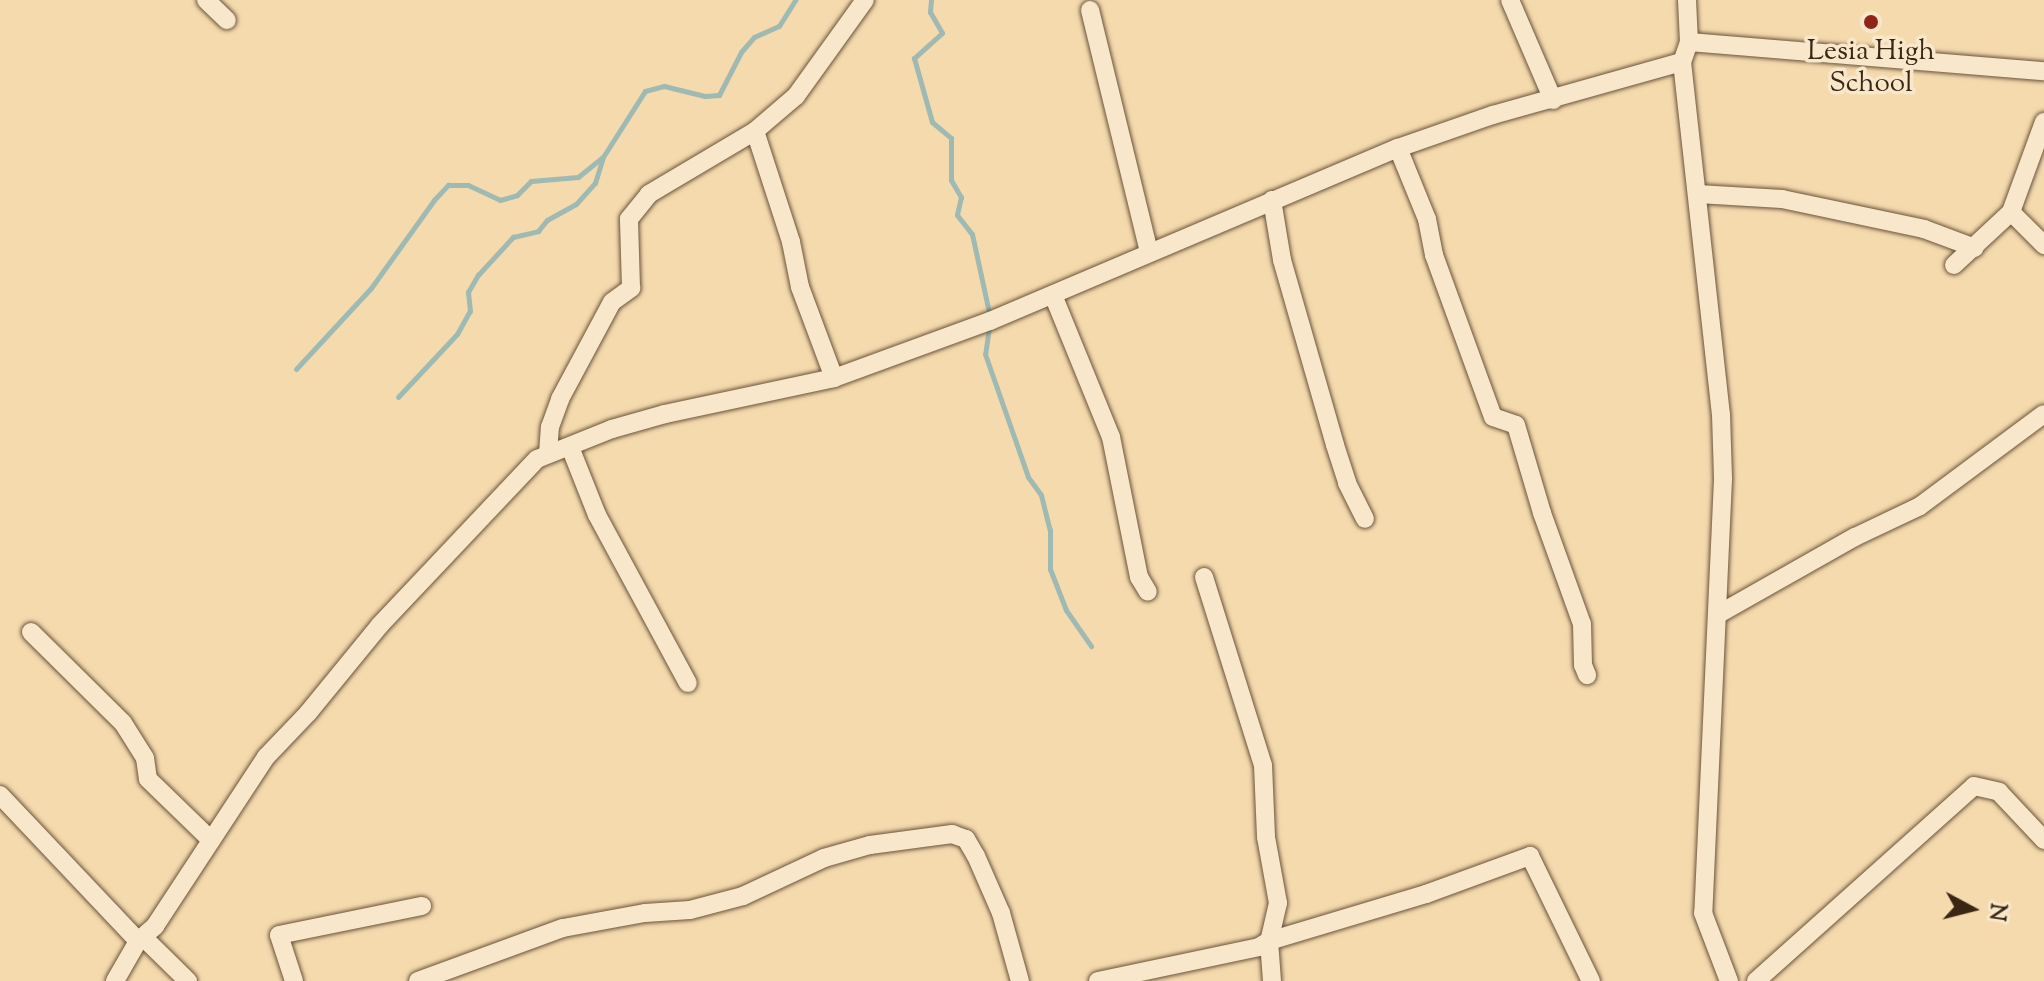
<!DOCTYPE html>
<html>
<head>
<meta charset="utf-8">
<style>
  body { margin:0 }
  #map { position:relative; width:2044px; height:981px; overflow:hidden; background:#f5daae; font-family:"Sorts Mill Goudy",serif }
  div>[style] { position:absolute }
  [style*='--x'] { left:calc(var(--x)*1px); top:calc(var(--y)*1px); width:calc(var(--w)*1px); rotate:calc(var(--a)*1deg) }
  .stream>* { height:5px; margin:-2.5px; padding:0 2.5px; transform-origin:2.5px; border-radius:2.5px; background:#9fb9b3 }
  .roads { filter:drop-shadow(0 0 2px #6a533a) drop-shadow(0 0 2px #6a533a) }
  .minor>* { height:18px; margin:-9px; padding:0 9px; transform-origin:9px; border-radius:9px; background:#f8e7ca }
  .dots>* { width:22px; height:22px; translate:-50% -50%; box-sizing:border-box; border:4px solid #f8e7ca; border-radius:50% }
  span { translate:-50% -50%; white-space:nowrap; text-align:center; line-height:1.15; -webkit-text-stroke:7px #f8e7ca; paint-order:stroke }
  .poi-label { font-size:28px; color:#3b2614 }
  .north { position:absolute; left:1932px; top:869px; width:80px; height:80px; -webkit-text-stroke:6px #f8e7ca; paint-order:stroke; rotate:97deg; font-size:22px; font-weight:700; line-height:32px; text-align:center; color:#3b2614 }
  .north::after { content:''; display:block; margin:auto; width:28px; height:36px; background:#3b2614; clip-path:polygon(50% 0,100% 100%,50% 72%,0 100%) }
</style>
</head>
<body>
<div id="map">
  <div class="stream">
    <div style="--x:931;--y:0;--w:12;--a:95"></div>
    <div style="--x:930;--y:12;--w:24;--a:60"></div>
    <div style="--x:942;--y:33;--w:38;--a:138"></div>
    <div style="--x:914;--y:58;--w:66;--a:74.3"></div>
    <div style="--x:932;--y:122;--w:25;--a:40"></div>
    <div style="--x:951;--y:138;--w:42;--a:90"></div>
    <div style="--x:951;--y:180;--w:20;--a:60"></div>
    <div style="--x:961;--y:197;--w:18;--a:103"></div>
    <div style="--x:957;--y:215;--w:24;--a:52"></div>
    <div style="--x:972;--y:234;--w:85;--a:77.8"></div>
    <div style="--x:989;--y:327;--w:27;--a:98"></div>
    <div style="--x:985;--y:354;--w:130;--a:70.7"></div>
    <div style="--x:1028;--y:477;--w:22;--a:54"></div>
    <div style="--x:1041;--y:495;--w:36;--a:76"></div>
    <div style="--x:1050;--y:530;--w:39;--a:90"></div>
    <div style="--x:1050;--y:569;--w:44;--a:68.7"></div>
    <div style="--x:1066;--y:610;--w:44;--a:55.2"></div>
    <div style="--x:296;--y:369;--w:110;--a:-47.2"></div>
    <div style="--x:371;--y:288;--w:108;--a:-54.4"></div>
    <div style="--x:434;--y:200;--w:21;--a:-47"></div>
    <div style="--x:448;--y:185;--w:20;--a:0"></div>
    <div style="--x:468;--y:185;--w:35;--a:25"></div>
    <div style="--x:500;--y:200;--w:18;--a:-16"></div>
    <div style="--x:517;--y:195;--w:20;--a:-45"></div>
    <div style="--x:531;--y:181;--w:47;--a:-4.9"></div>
    <div style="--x:578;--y:177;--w:32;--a:-39"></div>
    <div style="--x:398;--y:397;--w:86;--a:-46.9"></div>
    <div style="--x:457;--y:334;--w:26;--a:-61"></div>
    <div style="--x:470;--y:311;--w:19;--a:-96"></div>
    <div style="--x:468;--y:292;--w:20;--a:-60"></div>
    <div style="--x:478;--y:275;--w:52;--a:-47.4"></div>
    <div style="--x:513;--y:237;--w:26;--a:-13"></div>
    <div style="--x:538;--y:231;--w:14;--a:-51"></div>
    <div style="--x:547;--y:220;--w:33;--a:-29"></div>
    <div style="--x:576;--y:204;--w:28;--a:-48"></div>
    <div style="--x:595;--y:183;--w:27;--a:-73"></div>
    <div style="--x:603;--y:157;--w:78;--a:-57.5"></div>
    <div style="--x:645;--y:91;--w:20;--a:-15"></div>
    <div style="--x:664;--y:86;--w:42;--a:13.7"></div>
    <div style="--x:705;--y:96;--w:14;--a:-4"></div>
    <div style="--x:719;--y:95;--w:48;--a:-62.9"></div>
    <div style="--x:741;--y:52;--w:20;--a:-49"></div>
    <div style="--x:754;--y:37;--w:27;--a:-24"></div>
    <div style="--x:779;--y:26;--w:31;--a:-58"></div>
  </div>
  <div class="roads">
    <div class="minor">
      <div style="--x:206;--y:0;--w:29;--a:44"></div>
      <div style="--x:1510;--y:0;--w:109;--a:66.7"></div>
      <div style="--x:1687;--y:0;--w:42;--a:87.3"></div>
      <div style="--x:1689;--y:42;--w:21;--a:109"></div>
      <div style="--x:1682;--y:62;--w:354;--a:83.7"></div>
      <div style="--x:1721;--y:414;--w:65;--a:88.2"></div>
      <div style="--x:1723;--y:479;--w:434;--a:92.6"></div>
      <div style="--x:1703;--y:913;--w:73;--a:69.1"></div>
      <div style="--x:1090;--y:10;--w:249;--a:76.3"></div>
      <div style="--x:1689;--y:42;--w:356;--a:4.7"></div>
      <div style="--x:755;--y:131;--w:117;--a:72"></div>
      <div style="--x:791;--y:242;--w:46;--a:78.7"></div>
      <div style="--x:800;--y:287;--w:97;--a:69.5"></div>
      <div style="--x:1398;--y:148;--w:77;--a:67.8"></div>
      <div style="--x:1427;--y:219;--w:37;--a:79"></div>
      <div style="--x:1434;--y:255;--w:172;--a:70"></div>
      <div style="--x:1493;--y:417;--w:24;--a:19"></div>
      <div style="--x:1516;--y:425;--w:92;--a:73.5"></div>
      <div style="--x:1542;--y:513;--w:118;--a:70.2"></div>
      <div style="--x:1582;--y:624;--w:41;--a:88.6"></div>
      <div style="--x:1583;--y:665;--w:11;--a:68"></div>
      <div style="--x:1698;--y:194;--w:84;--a:3.4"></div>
      <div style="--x:1782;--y:199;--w:145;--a:11.9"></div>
      <div style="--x:1924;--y:229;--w:54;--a:20.4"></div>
      <div style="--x:1272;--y:200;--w:61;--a:80.5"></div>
      <div style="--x:1282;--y:260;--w:192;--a:74"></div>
      <div style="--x:1335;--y:445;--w:40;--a:72"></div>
      <div style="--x:1347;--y:483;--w:40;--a:63.4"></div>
      <div style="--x:2011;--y:212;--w:47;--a:45"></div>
      <div style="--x:1954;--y:265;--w:78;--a:-42.9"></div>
      <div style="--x:2011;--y:212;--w:96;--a:-69.9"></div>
      <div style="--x:1053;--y:295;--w:153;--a:67.8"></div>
      <div style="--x:1111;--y:437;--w:143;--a:78.7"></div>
      <div style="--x:1139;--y:577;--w:17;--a:59"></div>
      <div style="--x:570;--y:447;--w:73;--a:68.3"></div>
      <div style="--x:597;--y:515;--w:191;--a:61.6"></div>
      <div style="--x:548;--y:454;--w:27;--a:-86"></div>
      <div style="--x:550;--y:427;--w:30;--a:-70"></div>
      <div style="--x:560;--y:399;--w:110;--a:-61.8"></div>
      <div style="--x:612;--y:302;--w:24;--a:-36"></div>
      <div style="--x:631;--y:288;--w:69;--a:-91.7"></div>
      <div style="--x:629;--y:219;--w:32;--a:-51"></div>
      <div style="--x:649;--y:194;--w:123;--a:-30.7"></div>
      <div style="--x:755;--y:131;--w:54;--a:-40.5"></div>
      <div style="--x:796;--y:96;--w:118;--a:-54.3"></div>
      <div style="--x:1204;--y:577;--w:197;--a:72.6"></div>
      <div style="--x:1263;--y:765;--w:72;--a:87.6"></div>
      <div style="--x:1266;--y:837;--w:67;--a:79.7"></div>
      <div style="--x:1278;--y:903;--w:39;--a:103"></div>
      <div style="--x:1269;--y:941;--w:40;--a:85.7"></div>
      <div style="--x:1717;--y:615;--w:159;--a:-29.5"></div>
      <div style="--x:1855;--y:537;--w:72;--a:-25.5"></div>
      <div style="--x:1920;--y:506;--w:154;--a:-36.6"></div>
      <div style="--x:31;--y:632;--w:129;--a:44.7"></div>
      <div style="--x:123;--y:723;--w:41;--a:57.8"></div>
      <div style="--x:145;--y:758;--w:21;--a:82"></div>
      <div style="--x:148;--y:779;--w:88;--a:44.1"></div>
      <div style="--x:0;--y:795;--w:201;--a:46.6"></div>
      <div style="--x:143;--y:937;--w:63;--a:44.4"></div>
      <div style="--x:115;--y:981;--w:46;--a:-60.1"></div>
      <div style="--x:138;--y:941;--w:23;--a:-41"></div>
      <div style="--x:155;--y:926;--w:202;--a:-56.7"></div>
      <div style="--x:266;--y:757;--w:61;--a:-46.3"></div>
      <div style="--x:308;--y:713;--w:114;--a:-50.7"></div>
      <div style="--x:380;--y:625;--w:228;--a:-46.6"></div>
      <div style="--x:537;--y:459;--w:81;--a:-21.8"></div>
      <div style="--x:612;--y:429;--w:55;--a:-15.8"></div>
      <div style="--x:665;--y:414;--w:173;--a:-12"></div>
      <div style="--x:834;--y:378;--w:166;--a:-20.1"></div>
      <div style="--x:990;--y:321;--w:443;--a:-23"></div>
      <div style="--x:1398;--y:148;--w:101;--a:-19.2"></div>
      <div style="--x:1493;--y:115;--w:196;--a:-15.7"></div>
      <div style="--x:294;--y:981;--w:48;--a:-108.1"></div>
      <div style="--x:279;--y:935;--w:146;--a:-11.5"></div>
      <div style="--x:418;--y:981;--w:154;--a:-20.1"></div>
      <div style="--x:563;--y:928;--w:83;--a:-10.4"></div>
      <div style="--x:645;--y:913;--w:45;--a:-3.8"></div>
      <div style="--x:690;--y:910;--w:55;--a:-14.8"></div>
      <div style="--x:743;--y:896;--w:89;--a:-25.1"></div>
      <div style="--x:824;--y:858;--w:48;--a:-15.8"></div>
      <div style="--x:870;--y:845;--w:83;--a:-7.6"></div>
      <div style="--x:952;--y:834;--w:15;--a:20"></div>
      <div style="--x:966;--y:839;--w:20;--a:60"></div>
      <div style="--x:976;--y:856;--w:62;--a:66.3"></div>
      <div style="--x:1001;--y:913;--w:71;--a:74.4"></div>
      <div style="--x:1098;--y:981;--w:165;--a:-11.9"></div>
      <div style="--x:1259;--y:947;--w:12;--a:-31"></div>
      <div style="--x:1269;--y:941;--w:164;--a:-16.7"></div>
      <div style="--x:1426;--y:894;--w:111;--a:-20.1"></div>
      <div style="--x:1530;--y:856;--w:139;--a:64"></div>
      <div style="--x:1756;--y:981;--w:292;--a:-41.8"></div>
      <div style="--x:1974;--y:786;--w:26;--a:13"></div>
      <div style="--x:1999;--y:792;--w:66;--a:46.8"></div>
    </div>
  </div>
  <div class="dots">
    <div style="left:1871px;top:22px;background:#8f2418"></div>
  </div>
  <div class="poi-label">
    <span style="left:1871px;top:68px">Lesia High<br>School</span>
  </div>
  <div class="north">N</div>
</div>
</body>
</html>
